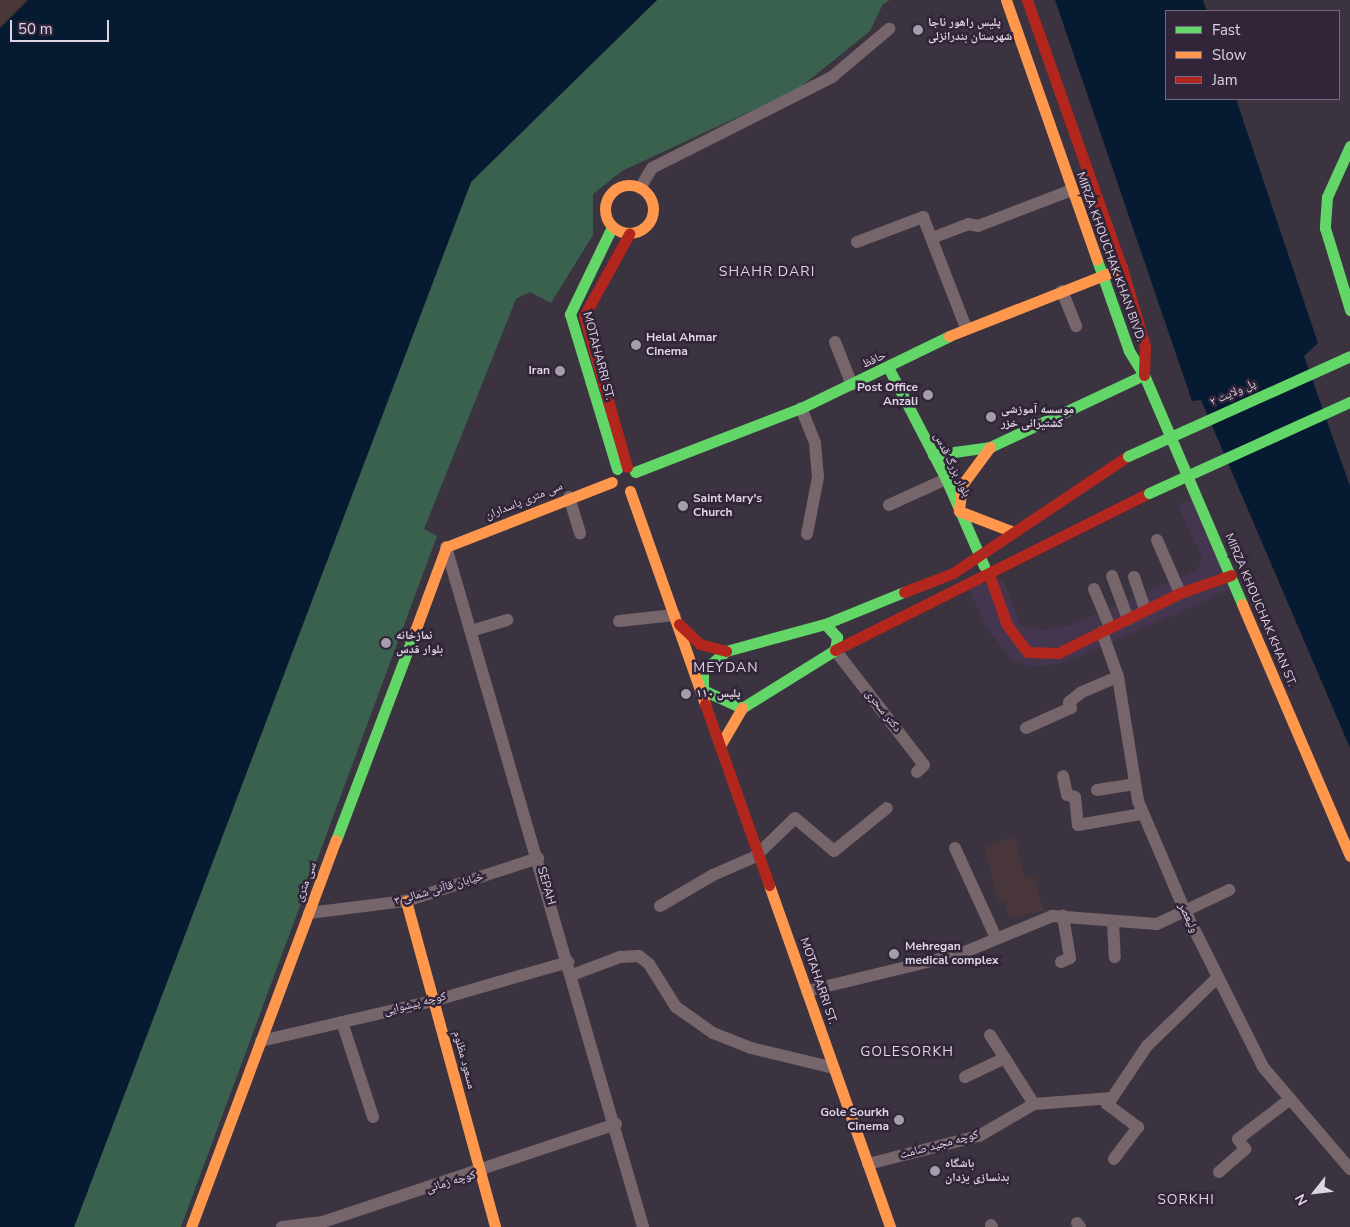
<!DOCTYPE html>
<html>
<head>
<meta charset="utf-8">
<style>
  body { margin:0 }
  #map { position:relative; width:1350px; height:1227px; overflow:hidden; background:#3b3440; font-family:"Nunito Sans","Noto Naskh Arabic",sans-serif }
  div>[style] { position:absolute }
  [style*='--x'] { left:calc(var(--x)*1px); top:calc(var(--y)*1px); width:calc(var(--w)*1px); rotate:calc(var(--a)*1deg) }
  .built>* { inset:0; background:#453650 }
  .industrial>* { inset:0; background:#493636 }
  .education>* { inset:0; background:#49363b }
  .green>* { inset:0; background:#39614e }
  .water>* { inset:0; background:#061b32 }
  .street>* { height:12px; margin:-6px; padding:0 6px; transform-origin:6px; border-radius:6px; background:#76656a }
  .fast>* { height:11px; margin:-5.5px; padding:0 5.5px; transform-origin:5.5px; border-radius:5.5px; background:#63d668 }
  .slow>* { height:11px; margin:-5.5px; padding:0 5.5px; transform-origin:5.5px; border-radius:5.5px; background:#ff974d }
  .slow>.ring { margin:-5.5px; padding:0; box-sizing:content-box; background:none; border:11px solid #ff974d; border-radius:50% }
  .jam>* { height:11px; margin:-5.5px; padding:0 5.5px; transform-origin:5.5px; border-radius:5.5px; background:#b3261e }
  .fast-bridge>* { height:11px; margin:-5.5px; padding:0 5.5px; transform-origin:5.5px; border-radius:5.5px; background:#63d668 }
  .dots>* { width:14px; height:14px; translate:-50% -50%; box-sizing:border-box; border:2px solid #32253a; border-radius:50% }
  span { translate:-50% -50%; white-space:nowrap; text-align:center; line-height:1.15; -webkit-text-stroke:5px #32253a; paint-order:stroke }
  .poi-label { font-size:12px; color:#ddd5e3; font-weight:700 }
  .left { translate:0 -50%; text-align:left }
  .right { translate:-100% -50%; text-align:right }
  .street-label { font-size:12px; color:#ddd5e3 }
  .neighbourhood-label { font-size:14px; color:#ddd5e3; letter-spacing:1px }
  .legend { position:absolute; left:1165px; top:10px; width:175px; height:90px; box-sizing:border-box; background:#32253a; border:1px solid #766b7e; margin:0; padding:6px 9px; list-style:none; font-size:15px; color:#ddd5e3 }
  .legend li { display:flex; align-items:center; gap:10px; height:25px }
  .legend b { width:25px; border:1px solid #766b7e }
  .north { position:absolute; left:1290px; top:1167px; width:50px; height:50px; -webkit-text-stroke:4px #32253a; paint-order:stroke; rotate:241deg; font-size:14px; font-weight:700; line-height:20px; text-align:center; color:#ddd5e3 }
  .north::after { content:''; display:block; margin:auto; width:18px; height:22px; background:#ddd5e3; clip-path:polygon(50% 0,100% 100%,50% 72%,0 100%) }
  .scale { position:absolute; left:10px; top:20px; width:99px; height:22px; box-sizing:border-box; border:2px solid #ddd5e3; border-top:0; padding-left:6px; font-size:15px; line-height:18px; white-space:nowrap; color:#ddd5e3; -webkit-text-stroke:4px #32253a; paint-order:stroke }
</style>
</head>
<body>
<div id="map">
  <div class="built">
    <div style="clip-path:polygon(1194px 497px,1234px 588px,1067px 662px,1035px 667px,1011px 660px,986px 626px,968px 586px,1003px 581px,1021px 626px,1044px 630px,1067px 626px,1196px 571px,1203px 559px,1178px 507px)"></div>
  </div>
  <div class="industrial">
    <div style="clip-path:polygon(0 0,28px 0,0 28px)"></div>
  </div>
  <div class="education">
    <div style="clip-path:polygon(1015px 836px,1025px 877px,1034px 878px,1044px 911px,1009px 918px,1005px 901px,998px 902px,985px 846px)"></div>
  </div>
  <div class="green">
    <div style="clip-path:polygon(657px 0,890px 0,883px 4px,870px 31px,798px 89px,622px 171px,593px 194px,593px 235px,551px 303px,530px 292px,516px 299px,424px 529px,437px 536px,181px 1227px,74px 1227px,471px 182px)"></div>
  </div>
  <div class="water">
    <div style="clip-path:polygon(28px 0,657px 0,471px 182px,74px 1227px,0 1227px,0 28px)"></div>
    <div style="clip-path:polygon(1055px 0,1203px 0,1207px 11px,1166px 11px,1166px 99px,1236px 99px,1318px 343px,1304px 356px,1350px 486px,1350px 748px,1201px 400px,1192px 401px)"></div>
  </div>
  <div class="street">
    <div style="--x:640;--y:188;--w:23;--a:-59"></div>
    <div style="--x:652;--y:168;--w:202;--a:-26.8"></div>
    <div style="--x:832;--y:77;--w:75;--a:-40.1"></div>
    <div style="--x:932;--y:238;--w:39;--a:-21"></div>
    <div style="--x:968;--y:224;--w:10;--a:11"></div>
    <div style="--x:978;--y:226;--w:101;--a:-21"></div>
    <div style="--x:857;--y:242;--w:71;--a:-20.7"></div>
    <div style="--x:923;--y:217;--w:119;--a:68.8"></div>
    <div style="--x:1062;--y:291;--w:38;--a:68"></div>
    <div style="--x:835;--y:342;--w:46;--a:68.4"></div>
    <div style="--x:801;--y:408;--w:38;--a:68"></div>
    <div style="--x:815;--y:443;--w:34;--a:85"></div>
    <div style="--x:818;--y:477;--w:58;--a:100.9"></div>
    <div style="--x:569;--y:497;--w:38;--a:73"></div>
    <div style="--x:889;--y:505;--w:63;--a:-24.5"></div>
    <div style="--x:1157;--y:540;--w:58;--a:66.5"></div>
    <div style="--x:446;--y:547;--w:708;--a:73.84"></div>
    <div style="--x:1112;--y:576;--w:46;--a:69.6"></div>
    <div style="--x:1134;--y:577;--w:34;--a:71"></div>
    <div style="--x:1094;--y:589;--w:41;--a:67.2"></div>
    <div style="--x:619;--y:621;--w:56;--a:-6.1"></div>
    <div style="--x:471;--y:631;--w:38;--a:-17"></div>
    <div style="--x:1102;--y:632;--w:48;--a:70.4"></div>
    <div style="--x:1118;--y:677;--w:126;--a:80.8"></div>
    <div style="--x:1138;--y:801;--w:120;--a:66.9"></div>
    <div style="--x:1185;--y:911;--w:174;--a:63.4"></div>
    <div style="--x:1263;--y:1067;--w:134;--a:49.5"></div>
    <div style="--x:835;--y:650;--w:145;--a:52.3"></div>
    <div style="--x:924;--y:765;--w:10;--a:135"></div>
    <div style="--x:1026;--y:728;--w:49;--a:-24"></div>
    <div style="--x:1071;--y:708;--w:6;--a:-108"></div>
    <div style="--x:1069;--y:702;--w:16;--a:-38"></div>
    <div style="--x:1082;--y:692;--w:39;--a:-23"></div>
    <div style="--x:1063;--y:776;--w:19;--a:78"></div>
    <div style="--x:1067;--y:795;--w:8;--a:14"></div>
    <div style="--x:1075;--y:797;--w:28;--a:84"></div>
    <div style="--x:1078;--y:825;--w:65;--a:-9.8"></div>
    <div style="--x:1097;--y:790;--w:38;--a:-9"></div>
    <div style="--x:955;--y:848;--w:99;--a:65.5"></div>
    <div style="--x:759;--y:853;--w:50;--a:-44.2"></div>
    <div style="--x:795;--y:818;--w:51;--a:40.2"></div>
    <div style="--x:834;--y:851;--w:68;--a:-39.1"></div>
    <div style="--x:660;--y:906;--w:61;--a:-30.3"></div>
    <div style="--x:713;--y:875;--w:50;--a:-23.5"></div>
    <div style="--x:309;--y:913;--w:98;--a:-7.1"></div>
    <div style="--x:406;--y:901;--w:139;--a:-18"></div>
    <div style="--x:1113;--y:923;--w:34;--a:87"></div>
    <div style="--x:1061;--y:962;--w:10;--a:-24"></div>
    <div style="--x:1070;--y:958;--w:43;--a:-99.5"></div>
    <div style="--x:572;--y:975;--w:51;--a:-20.6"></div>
    <div style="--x:620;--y:957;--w:19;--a:-3"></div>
    <div style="--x:639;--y:956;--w:13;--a:39"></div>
    <div style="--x:649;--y:964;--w:51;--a:57.9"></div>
    <div style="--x:676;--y:1007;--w:45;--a:35.1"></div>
    <div style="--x:713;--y:1033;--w:41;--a:21.5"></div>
    <div style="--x:751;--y:1048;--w:85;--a:13.5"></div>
    <div style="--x:807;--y:991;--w:157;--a:-13.6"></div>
    <div style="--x:960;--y:954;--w:100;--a:-22.4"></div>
    <div style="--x:1052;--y:916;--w:105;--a:4.4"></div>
    <div style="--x:1157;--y:924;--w:80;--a:-25.3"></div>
    <div style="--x:342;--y:1022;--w:100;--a:71.9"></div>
    <div style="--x:990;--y:1035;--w:82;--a:57.5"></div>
    <div style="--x:261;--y:1041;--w:177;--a:-13.1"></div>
    <div style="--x:433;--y:1001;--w:141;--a:-16.1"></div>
    <div style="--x:965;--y:1077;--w:44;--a:-25.4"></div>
    <div style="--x:1112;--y:1098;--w:8;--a:130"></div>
    <div style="--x:1107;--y:1104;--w:39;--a:37"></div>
    <div style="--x:1138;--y:1127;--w:40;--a:127"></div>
    <div style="--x:868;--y:1164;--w:114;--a:-14.2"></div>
    <div style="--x:979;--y:1136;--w:64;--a:-30.2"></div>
    <div style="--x:1034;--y:1104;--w:78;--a:-4.4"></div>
    <div style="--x:1112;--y:1098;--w:63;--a:-56.1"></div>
    <div style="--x:1147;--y:1046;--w:98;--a:-44.2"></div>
    <div style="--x:1219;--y:1172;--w:35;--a:-41"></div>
    <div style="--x:1245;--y:1149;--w:12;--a:-125"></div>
    <div style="--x:1238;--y:1139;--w:64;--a:-37.4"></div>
    <div style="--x:1077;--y:1223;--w:5;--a:53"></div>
    <div style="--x:991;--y:1225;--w:2;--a:63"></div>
    <div style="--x:282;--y:1227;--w:41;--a:-7"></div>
    <div style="--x:323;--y:1222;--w:309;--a:-18.5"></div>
  </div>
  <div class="fast">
    <div style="--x:1350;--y:146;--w:56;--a:114.3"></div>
    <div style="--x:1327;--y:197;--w:31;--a:94"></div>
    <div style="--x:1325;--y:228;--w:86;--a:73"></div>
    <div style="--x:612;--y:227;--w:97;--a:115.8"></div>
    <div style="--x:570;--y:314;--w:162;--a:73.1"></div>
    <div style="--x:1097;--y:260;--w:96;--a:70.6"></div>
    <div style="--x:1129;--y:351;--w:28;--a:58"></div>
    <div style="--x:1144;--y:375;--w:249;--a:66.8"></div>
    <div style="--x:889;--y:369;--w:124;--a:62.6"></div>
    <div style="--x:946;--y:479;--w:95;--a:66.4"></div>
    <div style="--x:933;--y:455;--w:58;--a:-8"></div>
    <div style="--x:990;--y:447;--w:170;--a:-25.1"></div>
    <div style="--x:635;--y:472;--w:178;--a:-21.1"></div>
    <div style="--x:801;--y:408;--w:165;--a:-25.9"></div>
    <div style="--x:825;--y:624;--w:18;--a:47"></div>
    <div style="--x:837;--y:637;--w:13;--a:99"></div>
    <div style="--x:835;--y:650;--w:110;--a:148.1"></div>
    <div style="--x:742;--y:708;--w:43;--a:-155.2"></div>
    <div style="--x:703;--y:690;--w:19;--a:-90"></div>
    <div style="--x:703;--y:671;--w:30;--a:-41"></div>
    <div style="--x:726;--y:651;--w:103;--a:-15.3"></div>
    <div style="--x:825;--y:624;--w:85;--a:-22.1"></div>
    <div style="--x:336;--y:840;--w:223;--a:-69.3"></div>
  </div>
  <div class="slow">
    <div style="--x:1006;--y:0;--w:275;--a:70.7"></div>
    <div class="ring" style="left:605px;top:185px;width:37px;height:37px"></div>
    <div style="--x:949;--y:336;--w:186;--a:-21.5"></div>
    <div style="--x:990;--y:447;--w:47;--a:126.4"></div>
    <div style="--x:962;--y:485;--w:26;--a:97"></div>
    <div style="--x:959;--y:511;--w:56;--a:21"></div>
    <div style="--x:630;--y:491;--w:226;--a:70.6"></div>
    <div style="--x:1242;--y:604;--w:274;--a:66.8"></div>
    <div style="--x:415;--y:631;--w:90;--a:-69.7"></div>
    <div style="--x:446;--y:547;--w:178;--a:-21.4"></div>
    <div style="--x:721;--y:744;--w:42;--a:-59.7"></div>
    <div style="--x:769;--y:885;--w:363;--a:70.5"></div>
    <div style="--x:406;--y:901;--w:338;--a:74.7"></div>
    <div style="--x:191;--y:1227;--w:413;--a:-69.5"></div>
  </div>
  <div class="jam">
    <div style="--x:1027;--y:0;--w:284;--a:70.5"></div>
    <div style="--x:1122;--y:268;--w:81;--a:73.6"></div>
    <div style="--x:1145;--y:346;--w:29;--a:92"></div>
    <div style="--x:627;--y:467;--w:157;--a:-105.9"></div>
    <div style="--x:584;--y:316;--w:94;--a:-61.2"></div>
    <div style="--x:989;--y:574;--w:54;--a:70.6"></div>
    <div style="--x:1007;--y:625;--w:34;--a:53"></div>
    <div style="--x:1027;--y:652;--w:31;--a:2"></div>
    <div style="--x:1058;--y:653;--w:136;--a:-26.2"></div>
    <div style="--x:1180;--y:593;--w:54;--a:-19.4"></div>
    <div style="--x:904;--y:592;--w:53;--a:-21.2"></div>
    <div style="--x:953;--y:573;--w:211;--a:-33.8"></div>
    <div style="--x:679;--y:624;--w:29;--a:44"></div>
    <div style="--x:700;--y:644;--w:27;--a:15"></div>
    <div style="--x:835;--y:650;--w:351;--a:-26.6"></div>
    <div style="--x:705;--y:704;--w:192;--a:70.5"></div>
  </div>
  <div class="fast-bridge">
    <div style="--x:1128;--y:456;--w:243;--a:-24.2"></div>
    <div style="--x:1149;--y:493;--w:221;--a:-24.4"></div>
  </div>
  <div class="dots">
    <div style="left:918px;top:30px;background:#a49daa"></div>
    <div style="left:636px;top:345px;background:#a49daa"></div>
    <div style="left:560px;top:371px;background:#a49daa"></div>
    <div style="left:928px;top:395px;background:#a49daa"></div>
    <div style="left:991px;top:417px;background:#a49daa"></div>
    <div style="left:683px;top:506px;background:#a49daa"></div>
    <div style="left:386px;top:643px;background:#a49daa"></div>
    <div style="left:686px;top:694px;background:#a49daa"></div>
    <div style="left:894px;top:954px;background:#a49daa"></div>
    <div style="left:899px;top:1120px;background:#a49daa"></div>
    <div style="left:935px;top:1171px;background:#a49daa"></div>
  </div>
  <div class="poi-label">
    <span class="left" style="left:928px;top:30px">پلیس راهور ناجا<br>شهرستان بندرانزلی</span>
    <span class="left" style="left:646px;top:345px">Helal Ahmar<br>Cinema</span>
    <span class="right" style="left:550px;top:371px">Iran</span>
    <span class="right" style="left:918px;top:395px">Post Office<br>Anzali</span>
    <span class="left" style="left:1001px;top:417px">موسسه آموزشی<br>کشتیرانی خزر</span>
    <span class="left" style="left:693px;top:506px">Saint Mary's<br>Church</span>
    <span class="left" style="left:396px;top:643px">نمازخانه<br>بلوار قدس</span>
    <span class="left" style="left:696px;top:694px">پلیس ۱۱۰</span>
    <span class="left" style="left:905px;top:954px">Mehregan<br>medical complex</span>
    <span class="right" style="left:889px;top:1120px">Gole Sourkh<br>Cinema</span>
    <span class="left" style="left:945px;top:1171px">باشگاه<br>بدنسازی یزدان</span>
  </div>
  <div class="street-label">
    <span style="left:1110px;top:257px;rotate:70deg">MIRZA KHOUCHAK KHAN BIVD.</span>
    <span style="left:598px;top:356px;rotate:75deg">MOTAHARRI ST.</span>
    <span style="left:874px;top:360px;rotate:-25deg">حافظ</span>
    <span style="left:1233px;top:393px;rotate:-24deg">پل ولایت ۲</span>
    <span style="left:952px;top:465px;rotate:64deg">بلوار بزرگ قدس</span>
    <span style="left:524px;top:501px;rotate:-22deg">سی متری پاسداران</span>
    <span style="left:1260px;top:610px;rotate:67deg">MIRZA KHOUCHAK KHAN ST.</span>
    <span style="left:883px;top:711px;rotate:52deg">دکتر سحری</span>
    <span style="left:306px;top:882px;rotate:-69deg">سی متری</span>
    <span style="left:546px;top:886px;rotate:74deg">SEPAH</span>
    <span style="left:439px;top:889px;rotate:-16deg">خیابان قاآنی شمالی ۳</span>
    <span style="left:1188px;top:918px;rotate:65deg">ولیعصر</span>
    <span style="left:818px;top:981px;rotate:71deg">MOTAHARRI ST.</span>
    <span style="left:415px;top:1004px;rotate:-14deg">کوچه پیشوایی</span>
    <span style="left:464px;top:1060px;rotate:75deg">مسعود مظلوم</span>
    <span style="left:939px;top:1145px;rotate:-15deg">کوچه مجید صامت</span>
    <span style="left:451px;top:1182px;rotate:-17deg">کوچه زمانی</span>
  </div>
  <div class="neighbourhood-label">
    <span style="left:767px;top:272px">SHAHR DARI</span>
    <span style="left:726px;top:668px">MEYDAN</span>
    <span style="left:907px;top:1052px">GOLESORKH</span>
    <span style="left:1186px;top:1200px">SORKHI</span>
  </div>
  <ul class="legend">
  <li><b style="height:6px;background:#63d668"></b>Fast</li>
  <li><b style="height:6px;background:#ff974d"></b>Slow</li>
  <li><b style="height:6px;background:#b3261e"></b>Jam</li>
  </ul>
  <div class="north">N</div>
  <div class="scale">50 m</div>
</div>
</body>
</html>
